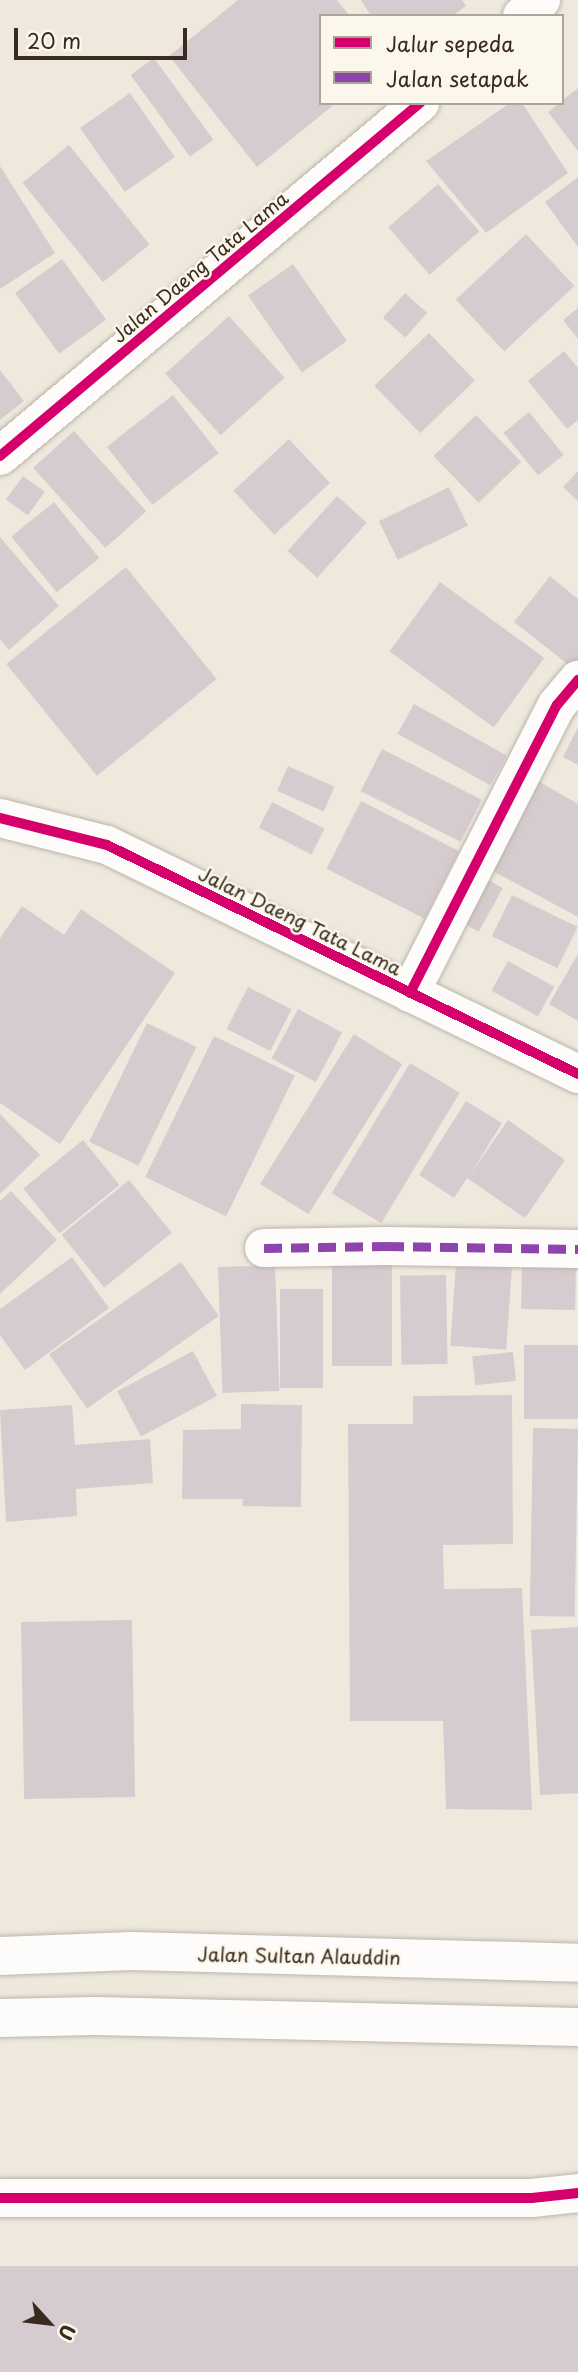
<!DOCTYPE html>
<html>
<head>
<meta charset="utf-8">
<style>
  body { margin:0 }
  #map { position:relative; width:578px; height:2372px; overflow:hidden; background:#efe9dd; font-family:"Playpen Sans",sans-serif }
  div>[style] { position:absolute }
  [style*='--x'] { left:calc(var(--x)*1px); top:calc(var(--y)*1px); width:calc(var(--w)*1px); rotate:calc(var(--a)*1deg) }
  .building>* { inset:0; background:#d6cccf; transform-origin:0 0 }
  .roads { filter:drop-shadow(0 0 2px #bab5ac) drop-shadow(0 0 2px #bab5ac) }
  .minor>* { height:38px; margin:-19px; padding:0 19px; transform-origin:19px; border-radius:19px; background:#fdfcfa }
  .highway>* { height:38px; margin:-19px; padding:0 19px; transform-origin:19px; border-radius:19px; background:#fdfcfa }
  .quiet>* { height:9px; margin-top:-4.5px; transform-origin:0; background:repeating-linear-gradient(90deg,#8e44ad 0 18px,transparent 0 27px) }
  .cycleway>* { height:10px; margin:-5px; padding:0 5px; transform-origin:5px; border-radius:5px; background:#d6006c }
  span { translate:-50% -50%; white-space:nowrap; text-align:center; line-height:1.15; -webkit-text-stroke:5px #fbf7ec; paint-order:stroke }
  .street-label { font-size:19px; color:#3b2a1e }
  .legend { position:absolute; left:319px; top:14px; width:245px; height:91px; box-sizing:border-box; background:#fbf7ec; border:2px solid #aea59a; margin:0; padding:9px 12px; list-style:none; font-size:21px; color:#3b2a1e }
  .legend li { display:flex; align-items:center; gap:14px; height:35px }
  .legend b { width:35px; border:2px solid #aea59a }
  .north { position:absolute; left:14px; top:2288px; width:70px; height:70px; -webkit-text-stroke:5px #fbf7ec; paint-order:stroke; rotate:117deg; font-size:19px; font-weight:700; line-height:28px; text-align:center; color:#3b2a1e }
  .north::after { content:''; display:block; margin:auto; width:24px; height:32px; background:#3b2a1e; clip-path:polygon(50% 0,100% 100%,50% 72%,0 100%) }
  .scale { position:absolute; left:14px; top:28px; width:173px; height:32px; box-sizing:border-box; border:4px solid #3b2a1e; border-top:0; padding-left:9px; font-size:21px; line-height:24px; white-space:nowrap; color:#3b2a1e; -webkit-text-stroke:5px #fbf7ec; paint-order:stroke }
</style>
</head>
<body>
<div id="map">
  <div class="building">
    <div style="clip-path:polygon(238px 0,337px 0,350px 16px,321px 16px,321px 103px,336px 103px,257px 167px,169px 56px)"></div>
    <div style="clip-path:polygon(361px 0,462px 0,466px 6px,452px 16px,371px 16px)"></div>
    <div style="left:154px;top:58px;width:101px;height:29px;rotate:54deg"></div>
    <div style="clip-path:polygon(578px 88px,578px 151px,548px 112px)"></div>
    <div style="left:130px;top:93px;width:78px;height:61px;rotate:55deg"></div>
    <div style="clip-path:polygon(510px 103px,522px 103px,568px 173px,486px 233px,426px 161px)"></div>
    <div style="left:69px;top:145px;width:128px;height:60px;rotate:51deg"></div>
    <div style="clip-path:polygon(0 166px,55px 253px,0 289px)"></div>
    <div style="clip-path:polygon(578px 177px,578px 247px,545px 202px)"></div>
    <div style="left:438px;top:184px;width:63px;height:66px;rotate:49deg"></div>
    <div style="left:526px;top:234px;width:71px;height:96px;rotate:47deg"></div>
    <div style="left:62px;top:259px;width:75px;height:58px;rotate:54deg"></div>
    <div style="left:293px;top:264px;width:94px;height:55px;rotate:55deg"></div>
    <div style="left:405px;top:293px;width:30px;height:33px;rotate:42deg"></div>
    <div style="clip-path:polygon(578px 308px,578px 339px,563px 320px)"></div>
    <div style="left:229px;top:316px;width:83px;height:86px;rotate:48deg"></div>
    <div style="left:429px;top:333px;width:66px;height:76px;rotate:46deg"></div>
    <div style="clip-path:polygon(564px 351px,578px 368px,578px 420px,567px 429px,528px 381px)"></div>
    <div style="clip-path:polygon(0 370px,24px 401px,0 420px)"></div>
    <div style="left:173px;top:395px;width:74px;height:84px;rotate:52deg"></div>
    <div style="left:529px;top:412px;width:55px;height:33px;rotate:51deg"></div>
    <div style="left:476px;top:415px;width:65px;height:59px;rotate:46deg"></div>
    <div style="left:74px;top:431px;width:108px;height:55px;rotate:48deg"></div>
    <div style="left:289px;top:439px;width:60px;height:76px;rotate:47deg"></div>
    <div style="clip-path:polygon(578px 471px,578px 501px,563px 487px)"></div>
    <div style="left:23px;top:476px;width:27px;height:29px;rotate:36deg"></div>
    <div style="left:449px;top:487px;width:43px;height:78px;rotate:64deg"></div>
    <div style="left:337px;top:496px;width:40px;height:74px;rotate:42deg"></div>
    <div style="left:54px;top:502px;width:72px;height:55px;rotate:51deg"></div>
    <div style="clip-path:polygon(0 537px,59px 606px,9px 650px,0 639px)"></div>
    <div style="left:126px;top:567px;width:144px;height:154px;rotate:51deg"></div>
    <div style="clip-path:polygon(550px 576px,578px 599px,578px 667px,575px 670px,514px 622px)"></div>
    <div style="left:440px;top:582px;width:129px;height:86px;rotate:36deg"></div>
    <div style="left:414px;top:704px;width:106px;height:34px;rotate:29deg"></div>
    <div style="clip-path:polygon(578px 727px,578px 765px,563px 757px)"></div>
    <div style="left:382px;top:749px;width:112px;height:47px;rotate:27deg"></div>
    <div style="left:288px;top:766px;width:51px;height:27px;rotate:24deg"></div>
    <div style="clip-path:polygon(531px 777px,578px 804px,578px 917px,489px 869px)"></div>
    <div style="left:361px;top:801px;width:110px;height:76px;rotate:27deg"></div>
    <div style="left:272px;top:802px;width:59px;height:29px;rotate:27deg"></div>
    <div style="left:481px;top:876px;width:25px;height:50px;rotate:29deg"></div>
    <div style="left:512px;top:895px;width:73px;height:46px;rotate:26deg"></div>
    <div style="clip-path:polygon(22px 906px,64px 935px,81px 909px,175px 973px,60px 1144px,0 1103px,0 938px)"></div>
    <div style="clip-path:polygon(578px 954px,578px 1021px,549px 1004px)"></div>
    <div style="left:508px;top:961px;width:53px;height:34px;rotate:29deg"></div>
    <div style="left:248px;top:987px;width:49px;height:47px;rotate:27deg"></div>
    <div style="left:298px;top:1009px;width:50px;height:56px;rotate:28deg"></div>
    <div style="left:147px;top:1023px;width:55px;height:132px;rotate:26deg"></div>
    <div style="left:354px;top:1034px;width:57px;height:177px;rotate:32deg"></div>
    <div style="left:214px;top:1036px;width:90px;height:157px;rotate:26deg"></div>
    <div style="left:410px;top:1063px;width:58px;height:152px;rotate:31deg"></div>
    <div style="clip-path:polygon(466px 1101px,502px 1123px,470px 1175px,508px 1120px,565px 1160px,525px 1218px,467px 1178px,454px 1198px,419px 1175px)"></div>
    <div style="clip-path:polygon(0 1114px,40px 1155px,0 1194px)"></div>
    <div style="left:83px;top:1140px;width:58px;height:77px;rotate:51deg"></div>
    <div style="left:129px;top:1180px;width:68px;height:87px;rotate:51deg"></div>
    <div style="clip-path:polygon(11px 1191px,57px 1240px,0 1294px,0 1201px)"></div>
    <div style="left:457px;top:1250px;width:56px;height:96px;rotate:4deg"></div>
    <div style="left:332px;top:1254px;width:60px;height:112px"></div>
    <div style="clip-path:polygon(72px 1257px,109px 1308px,25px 1370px,0 1335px,0 1309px)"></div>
    <div style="left:522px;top:1261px;width:54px;height:48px;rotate:1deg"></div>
    <div style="left:181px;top:1262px;width:66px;height:161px;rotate:55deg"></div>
    <div style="left:275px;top:1265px;width:126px;height:57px;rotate:88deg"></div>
    <div style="left:446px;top:1275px;width:89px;height:46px;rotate:89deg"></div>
    <div style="left:280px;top:1289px;width:43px;height:99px"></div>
    <div style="left:578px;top:1345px;width:74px;height:54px;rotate:90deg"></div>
    <div style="left:193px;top:1351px;width:51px;height:86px;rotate:62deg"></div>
    <div style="left:513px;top:1352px;width:29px;height:41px;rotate:84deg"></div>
    <div style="clip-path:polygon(512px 1395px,513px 1544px,443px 1545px,444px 1589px,522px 1588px,532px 1810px,446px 1809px,443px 1721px,350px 1721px,348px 1424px,413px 1424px,413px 1396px)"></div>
    <div style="clip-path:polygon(241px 1404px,302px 1405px,301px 1507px,242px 1506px,243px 1499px,182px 1499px,183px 1430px,241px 1429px)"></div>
    <div style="clip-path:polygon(72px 1405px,75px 1445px,150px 1439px,153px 1483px,76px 1489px,77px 1516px,6px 1522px,0 1410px)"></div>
    <div style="left:533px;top:1428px;width:45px;height:188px;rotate:1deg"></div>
    <div style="left:132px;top:1620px;width:177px;height:111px;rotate:89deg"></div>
    <div style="clip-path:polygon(578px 1627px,578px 1793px,540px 1795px,531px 1630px)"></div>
    <div style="left:578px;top:2266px;width:106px;height:578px;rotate:90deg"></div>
  </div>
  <div class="roads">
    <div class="minor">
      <div style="--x:522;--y:16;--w:25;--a:-40"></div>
      <div style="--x:0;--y:456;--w:549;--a:-40.05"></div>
      <div style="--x:0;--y:818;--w:110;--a:14.2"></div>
      <div style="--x:107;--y:845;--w:524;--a:25.93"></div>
      <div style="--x:410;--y:993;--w:323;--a:-63"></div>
      <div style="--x:557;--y:705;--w:33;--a:-50"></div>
      <div style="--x:264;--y:1248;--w:122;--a:-0.9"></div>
      <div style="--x:386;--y:1246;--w:192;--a:0.9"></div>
      <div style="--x:0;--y:2198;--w:532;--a:0"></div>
      <div style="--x:532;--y:2198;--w:46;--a:-6.2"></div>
    </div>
    <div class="highway">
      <div style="--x:0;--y:1956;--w:132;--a:-2.2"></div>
      <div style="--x:132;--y:1951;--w:446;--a:1.5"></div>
      <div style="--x:0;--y:2018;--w:95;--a:-1.2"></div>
      <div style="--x:95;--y:2016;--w:483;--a:1.3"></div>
    </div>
  </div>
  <div class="quiet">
    <div style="--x:264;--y:1248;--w:122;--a:-0.9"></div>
    <div style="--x:386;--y:1246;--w:192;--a:0.9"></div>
  </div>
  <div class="cycleway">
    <div style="--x:0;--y:456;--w:549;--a:-40.05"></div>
    <div style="--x:0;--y:818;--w:110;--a:14.2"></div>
    <div style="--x:107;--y:845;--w:524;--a:25.93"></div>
    <div style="--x:410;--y:993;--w:323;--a:-63"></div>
    <div style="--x:557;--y:705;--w:33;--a:-50"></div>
    <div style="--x:0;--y:2198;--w:532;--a:0"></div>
    <div style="--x:532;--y:2198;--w:46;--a:-6.2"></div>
  </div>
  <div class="street-label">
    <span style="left:200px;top:267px;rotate:-40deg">Jalan Daeng Tata Lama</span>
    <span style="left:300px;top:921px;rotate:26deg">Jalan Daeng Tata Lama</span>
    <span style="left:299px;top:1956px;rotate:1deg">Jalan Sultan Alauddin</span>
  </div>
  <ul class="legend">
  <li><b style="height:9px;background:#d6006c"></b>Jalur sepeda</li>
  <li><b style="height:9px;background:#8e44ad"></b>Jalan setapak</li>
  </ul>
  <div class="north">U</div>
  <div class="scale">20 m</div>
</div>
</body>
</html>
